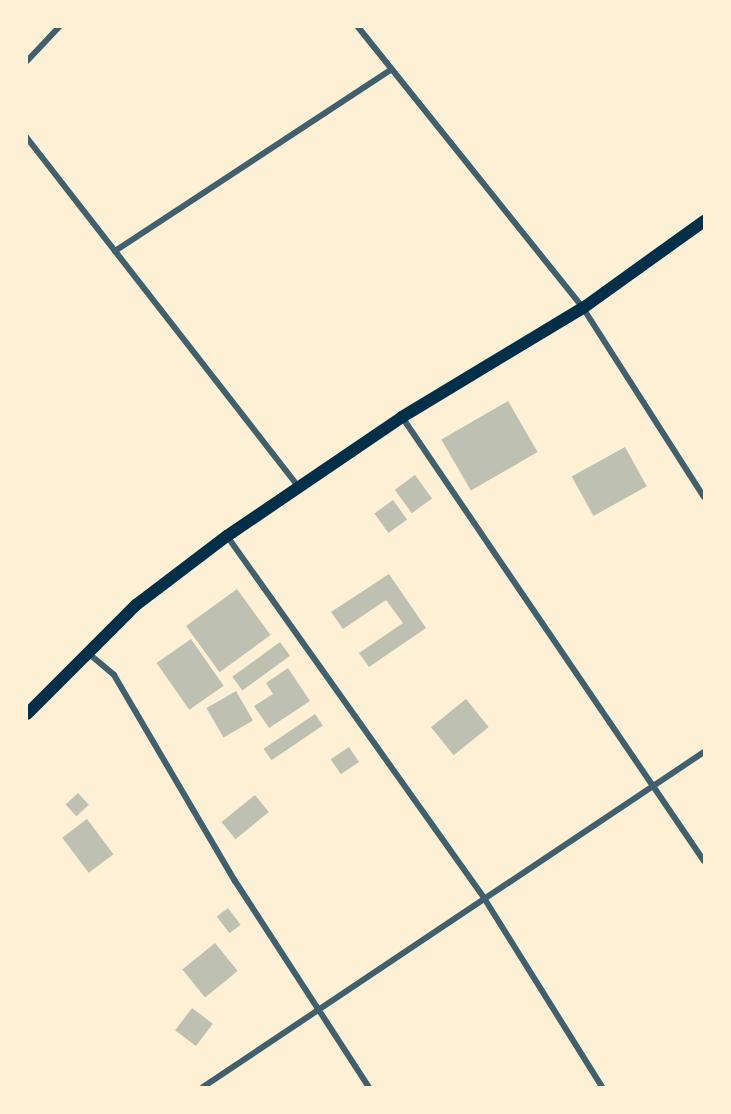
<!DOCTYPE html>
<html>
<head>
<meta charset="utf-8">
<style>
  body { margin:0 }
  #map { position:relative; width:731px; height:1114px; overflow:hidden; background:#fdf0d5; font-family:Arial,sans-serif }
  div>[style] { position:absolute }
  [style*='--x'] { left:calc(var(--x)*1px); top:calc(var(--y)*1px); width:calc(var(--w)*1px); rotate:calc(var(--a)*1deg) }
  .building>* { inset:0; background:#bec0b2; transform-origin:0 0 }
  .minor>* { height:6px; margin:-3px; padding:0 3px; transform-origin:3px; border-radius:3px; background:#3f606c }
  .secondary>* { height:12px; margin:-6px; padding:0 6px; transform-origin:6px; border-radius:6px; background:#003049 }
  span { translate:-50% -50%; white-space:nowrap; text-align:center; line-height:1.15; -webkit-text-stroke:4.5px #fdf0d5; paint-order:stroke }
  .frame { position:absolute; inset:0; border:28px solid #fdf0d5; pointer-events:none }
</style>
</head>
<body>
<div id="map">
  <div class="building">
    <div style="left:508px;top:401px;width:59px;height:77px;rotate:60deg"></div>
    <div style="left:625px;top:447px;width:45px;height:61px;rotate:61deg"></div>
    <div style="left:415px;top:475px;width:29px;height:25px;rotate:54deg"></div>
    <div style="left:393px;top:500px;width:24px;height:23px;rotate:54deg"></div>
    <div style="clip-path:polygon(389px 574px,426px 628px,369px 667px,359px 653px,403px 623px,386px 600px,343px 629px,331px 612px)"></div>
    <div style="left:237px;top:589px;width:57px;height:63px;rotate:54deg"></div>
    <div style="left:191px;top:639px;width:57px;height:42px;rotate:55deg"></div>
    <div style="left:280px;top:642px;width:17px;height:59px;rotate:54deg"></div>
    <div style="clip-path:polygon(288px 668px,310px 701px,269px 728px,254px 706px,273px 694px,266px 683px)"></div>
    <div style="left:236px;top:691px;width:34px;height:34px;rotate:60deg"></div>
    <div style="left:466px;top:699px;width:36px;height:45px;rotate:51deg"></div>
    <div style="left:315px;top:714px;width:14px;height:62px;rotate:56deg"></div>
    <div style="left:349px;top:747px;width:18px;height:22px;rotate:56deg"></div>
    <div style="left:78px;top:793px;width:16px;height:17px;rotate:47deg"></div>
    <div style="left:255px;top:795px;width:22px;height:43px;rotate:51deg"></div>
    <div style="left:87px;top:819px;width:44px;height:31px;rotate:53deg"></div>
    <div style="left:228px;top:908px;width:21px;height:14px;rotate:53deg"></div>
    <div style="left:215px;top:943px;width:36px;height:42px;rotate:51deg"></div>
    <div style="left:192px;top:1008px;width:26px;height:28px;rotate:37deg"></div>
  </div>
  <div class="minor">
    <div style="--x:358;--y:27;--w:360;--a:51.3"></div>
    <div style="--x:583;--y:308;--w:224;--a:57.4"></div>
    <div style="--x:27;--y:61;--w:47;--a:-46.7"></div>
    <div style="--x:27;--y:138;--w:441;--a:52.1"></div>
    <div style="--x:115;--y:251;--w:330;--a:-33.3"></div>
    <div style="--x:402;--y:417;--w:537;--a:55.78"></div>
    <div style="--x:227;--y:536;--w:444;--a:54.6"></div>
    <div style="--x:484;--y:898;--w:223;--a:58"></div>
    <div style="--x:88;--y:653;--w:34;--a:40"></div>
    <div style="--x:114;--y:675;--w:239;--a:59.6"></div>
    <div style="--x:235;--y:881;--w:246;--a:57"></div>
    <div style="--x:203;--y:1087;--w:603;--a:-33.77"></div>
  </div>
  <div class="secondary">
    <div style="--x:27;--y:714;--w:154;--a:-45"></div>
    <div style="--x:136;--y:605;--w:114;--a:-37.2"></div>
    <div style="--x:227;--y:536;--w:212;--a:-34.2"></div>
    <div style="--x:402;--y:417;--w:211;--a:-31.1"></div>
    <div style="--x:583;--y:308;--w:149;--a:-35.7"></div>
  </div>
  <div class="frame"></div>
</div>
</body>
</html>
